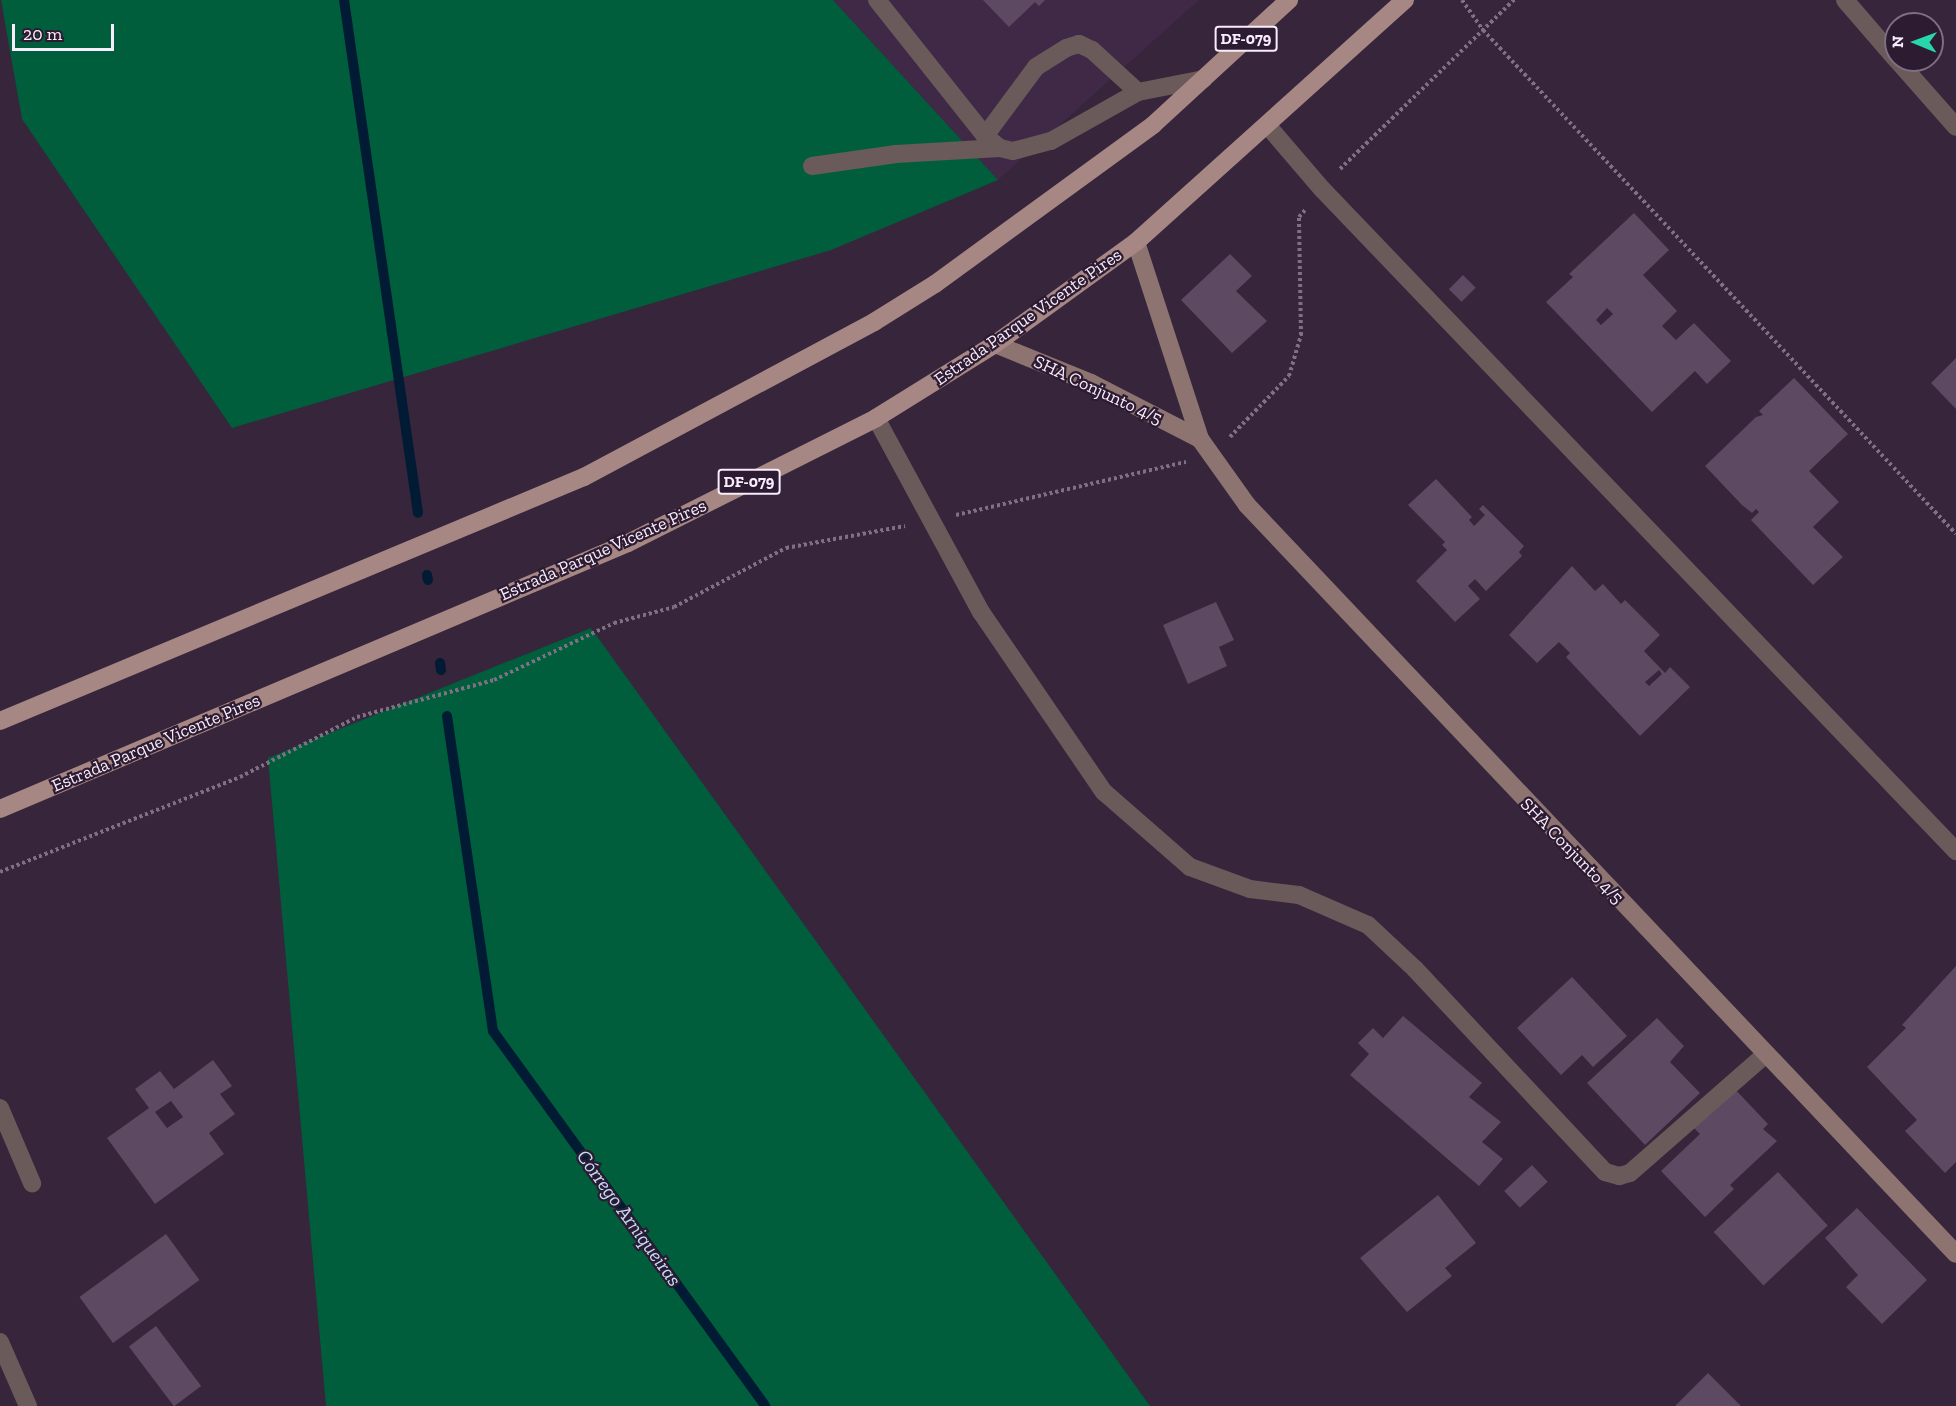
<!DOCTYPE html>
<html>
<head>
<meta charset="utf-8">
<style>
  body { margin:0 }
  #map { position:relative; width:1956px; height:1406px; overflow:hidden; background:#36253b; font-family:"Zilla Slab",serif }
  div>[style] { position:absolute }
  [style*='--x'] { left:calc(var(--x)*1px); top:calc(var(--y)*1px); width:calc(var(--w)*1px); rotate:calc(var(--a)*1deg) }
  .built>* { inset:0; background:#402946 }
  .green>* { inset:0; background:#005e3c }
  .stream>* { height:10px; margin:-5px; padding:0 5px; transform-origin:5px; border-radius:5px; background:#001b33 }
  .building>* { inset:0; background:#5d4962; transform-origin:0 0 }
  .path>* { height:4px; margin-top:-2px; transform-origin:0; background:repeating-linear-gradient(90deg,#7f7083 0 3px,transparent 0 6px) }
  .lane>* { height:18px; margin:-9px; padding:0 9px; transform-origin:9px; border-radius:9px; background:#6a5a59 }
  .street>* { height:18px; margin:-9px; padding:0 9px; transform-origin:9px; border-radius:9px; background:#6a5a59 }
  .secondary>* { height:18px; margin:-9px; padding:0 9px; transform-origin:9px; border-radius:9px; background:#8d7471 }
  .primary>* { height:18px; margin:-9px; padding:0 9px; transform-origin:9px; border-radius:9px; background:#a78784 }
  span { translate:-50% -50%; white-space:nowrap; text-align:center; line-height:1.15; -webkit-text-stroke:4.5px #2c1b31; paint-order:stroke }
  .shield-label span { padding:2px 4px; background:#2c1b31; border:2px solid; border-radius:4px; -webkit-text-stroke-width:0 }
  .shield-label { font-size:16px; color:#f8edfc; font-weight:700 }
  .street-label { font-size:18px; color:#f8edfc }
  .water-label { font-size:20px; color:#c0dffb; font-style:italic }
  .north { position:absolute; left:1884px; top:12px; width:60px; height:60px; box-sizing:border-box; background:#2c1b31; border:2px solid #7e6f82; border-radius:50%; rotate:271deg; font-size:16px; font-weight:700; line-height:24px; text-align:center; color:#f8edfc }
  .north::after { content:''; display:block; margin:auto; width:21px; height:27px; background:#28d5ad; clip-path:polygon(50% 0,100% 100%,50% 72%,0 100%) }
  .scale { position:absolute; left:12px; top:24px; width:102px; height:27px; box-sizing:border-box; border:3px solid #f8edfc; border-top:0; padding-left:8px; font-size:18px; line-height:21px; white-space:nowrap; color:#f8edfc; -webkit-text-stroke:4px #2c1b31; paint-order:stroke }
</style>
</head>
<body>
<div id="map">
  <div class="built">
    <div style="clip-path:polygon(833px 0,1199px 0,998px 180px)"></div>
  </div>
  <div class="green">
    <div style="clip-path:polygon(1px 0,833px 0,998px 180px,831px 250px,232px 428px,22px 119px)"></div>
    <div style="clip-path:polygon(591px 628px,1150px 1406px,326px 1406px,268px 758px)"></div>
  </div>
  <div class="stream">
    <div style="--x:344;--y:0;--w:518;--a:81.79"></div>
    <div style="--x:427;--y:575;--w:5;--a:79"></div>
    <div style="--x:440;--y:663;--w:7;--a:82"></div>
    <div style="--x:447;--y:716;--w:318;--a:81.7"></div>
    <div style="--x:493;--y:1031;--w:463;--a:54"></div>
  </div>
  <div class="building">
    <div style="clip-path:polygon(983px 0,1045px 0,1039px 6px,1035px 2px,1009px 27px)"></div>
    <div style="clip-path:polygon(evenodd,1634px 213px,1669px 250px,1643px 275px,1677px 311px,1662px 326px,1676px 340px,1694px 323px,1731px 361px,1707px 384px,1695px 371px,1652px 412px,1546px 302px,1573px 277px,1569px 274px,1634px 213px,1607px 308px,1613px 314px,1601px 325px,1596px 320px,1607px 308px)"></div>
    <div style="clip-path:polygon(1230px 254px,1252px 276px,1236px 291px,1267px 321px,1232px 353px,1181px 300px)"></div>
    <div style="left:1463px;top:275px;width:18px;height:20px;rotate:45deg"></div>
    <div style="clip-path:polygon(1956px 358px,1956px 409px,1931px 383px)"></div>
    <div style="clip-path:polygon(1794px 378px,1848px 434px,1809px 471px,1839px 502px,1813px 527px,1843px 557px,1813px 585px,1751px 520px,1759px 512px,1756px 509px,1752px 513px,1742px 505px,1705px 466px,1756px 417px,1763px 415px,1759px 411px)"></div>
    <div style="clip-path:polygon(1436px 479px,1472px 517px,1469px 520px,1474px 526px,1485px 515px,1479px 509px,1483px 505px,1524px 546px,1519px 552px,1522px 556px,1486px 591px,1475px 579px,1468px 586px,1480px 599px,1455px 622px,1416px 581px,1447px 550px,1442px 545px,1445px 542px,1408px 505px)"></div>
    <div style="clip-path:polygon(evenodd,1572px 566px,1595px 591px,1603px 584px,1621px 604px,1625px 600px,1660px 635px,1644px 651px,1665px 673px,1670px 667px,1690px 687px,1640px 736px,1566px 657px,1570px 653px,1559px 642px,1537px 663px,1509px 635px,1572px 566px,1659px 670px,1662px 674px,1649px 686px,1645px 682px,1659px 670px)"></div>
    <div style="clip-path:polygon(1216px 602px,1234px 640px,1219px 647px,1227px 666px,1188px 684px,1163px 625px)"></div>
    <div style="clip-path:polygon(1956px 966px,1956px 1162px,1945px 1173px,1905px 1131px,1917px 1120px,1867px 1067px,1906px 1028px,1902px 1025px)"></div>
    <div style="clip-path:polygon(1572px 977px,1627px 1036px,1593px 1067px,1582px 1055px,1561px 1075px,1517px 1028px)"></div>
    <div style="clip-path:polygon(1403px 1016px,1482px 1083px,1469px 1097px,1501px 1122px,1482px 1142px,1503px 1159px,1479px 1186px,1350px 1075px,1369px 1054px,1358px 1043px,1373px 1028px,1383px 1038px)"></div>
    <div style="clip-path:polygon(1657px 1018px,1684px 1046px,1670px 1062px,1700px 1093px,1645px 1145px,1587px 1083px)"></div>
    <div style="clip-path:polygon(evenodd,213px 1060px,232px 1086px,220px 1094px,235px 1114px,209px 1133px,224px 1154px,155px 1204px,107px 1138px,149px 1108px,135px 1089px,160px 1071px,174px 1089px,213px 1060px,171px 1101px,183px 1117px,167px 1128px,155px 1112px,171px 1101px)"></div>
    <div style="clip-path:polygon(1731px 1085px,1768px 1124px,1763px 1129px,1777px 1141px,1730px 1185px,1734px 1189px,1705px 1217px,1661px 1171px,1700px 1134px,1690px 1124px)"></div>
    <div style="left:1532px;top:1165px;width:23px;height:38px;rotate:47deg"></div>
    <div style="left:1778px;top:1172px;width:73px;height:88px;rotate:47deg"></div>
    <div style="clip-path:polygon(1438px 1195px,1476px 1243px,1445px 1268px,1452px 1276px,1407px 1312px,1360px 1258px)"></div>
    <div style="clip-path:polygon(1857px 1208px,1927px 1280px,1882px 1324px,1846px 1287px,1858px 1275px,1825px 1238px)"></div>
    <div style="left:166px;top:1234px;width:57px;height:107px;rotate:54deg"></div>
    <div style="left:156px;top:1326px;width:75px;height:34px;rotate:53deg"></div>
    <div style="clip-path:polygon(1708px 1373px,1741px 1406px,1675px 1406px)"></div>
  </div>
  <div class="path">
    <div style="--x:1462;--y:0;--w:37;--a:55"></div>
    <div style="--x:1483;--y:30;--w:691;--a:46.82"></div>
    <div style="--x:1340;--y:169;--w:243;--a:-44.2"></div>
    <div style="--x:1230;--y:437;--w:85;--a:-46"></div>
    <div style="--x:1289;--y:376;--w:43;--a:-73.7"></div>
    <div style="--x:1301;--y:335;--w:118;--a:-91"></div>
    <div style="--x:1299;--y:217;--w:11;--a:-49"></div>
    <div style="--x:956;--y:515;--w:236;--a:-13"></div>
    <div style="--x:0;--y:872;--w:258;--a:-21.6"></div>
    <div style="--x:240;--y:777;--w:131;--a:-27.1"></div>
    <div style="--x:357;--y:717;--w:142;--a:-15.1"></div>
    <div style="--x:494;--y:680;--w:133;--a:-25.4"></div>
    <div style="--x:614;--y:623;--w:62;--a:-14.9"></div>
    <div style="--x:674;--y:607;--w:127;--a:-27.8"></div>
    <div style="--x:786;--y:548;--w:121;--a:-10.5"></div>
  </div>
  <div class="lane">
    <div style="--x:877;--y:0;--w:174;--a:51.5"></div>
    <div style="--x:985;--y:136;--w:19;--a:39"></div>
    <div style="--x:1000;--y:148;--w:13;--a:13"></div>
    <div style="--x:1013;--y:151;--w:39;--a:-15"></div>
    <div style="--x:1051;--y:141;--w:100;--a:-29.4"></div>
    <div style="--x:1138;--y:92;--w:67;--a:-11.1"></div>
    <div style="--x:985;--y:136;--w:86;--a:-53.5"></div>
    <div style="--x:1036;--y:67;--w:36;--a:-32"></div>
    <div style="--x:1066;--y:48;--w:14;--a:-17"></div>
    <div style="--x:1079;--y:44;--w:14;--a:25"></div>
    <div style="--x:1092;--y:50;--w:62;--a:42.4"></div>
    <div style="--x:812;--y:166;--w:85;--a:-8.1"></div>
    <div style="--x:896;--y:154;--w:104;--a:-3.3"></div>
    <div style="--x:876;--y:418;--w:221;--a:61.6"></div>
    <div style="--x:981;--y:612;--w:218;--a:55.7"></div>
    <div style="--x:1104;--y:792;--w:114;--a:41.1"></div>
    <div style="--x:1190;--y:867;--w:64;--a:20.1"></div>
    <div style="--x:1250;--y:889;--w:49;--a:7"></div>
    <div style="--x:1299;--y:895;--w:75;--a:23.5"></div>
    <div style="--x:1368;--y:925;--w:64;--a:43.1"></div>
    <div style="--x:1415;--y:969;--w:278;--a:46.9"></div>
    <div style="--x:1605;--y:1172;--w:15;--a:16"></div>
    <div style="--x:1619;--y:1176;--w:11;--a:-15"></div>
    <div style="--x:1630;--y:1173;--w:181;--a:-41.2"></div>
  </div>
  <div class="street">
    <div style="--x:1845;--y:0;--w:78;--a:49.2"></div>
    <div style="--x:1897;--y:60;--w:89;--a:48.6"></div>
    <div style="--x:1268;--y:126;--w:83;--a:49.4"></div>
    <div style="--x:1322;--y:189;--w:917;--a:46.24"></div>
    <div style="--x:0;--y:1108;--w:82;--a:66.9"></div>
    <div style="--x:0;--y:1342;--w:70;--a:66.4"></div>
  </div>
  <div class="secondary">
    <div style="--x:1136;--y:242;--w:207;--a:72"></div>
    <div style="--x:1200;--y:439;--w:81;--a:54.5"></div>
    <div style="--x:1247;--y:505;--w:1031;--a:46.57"></div>
    <div style="--x:995;--y:344;--w:104;--a:22.1"></div>
    <div style="--x:1091;--y:383;--w:123;--a:27.2"></div>
  </div>
  <div class="primary">
    <div style="--x:0;--y:721;--w:633;--a:-22.68"></div>
    <div style="--x:584;--y:477;--w:329;--a:-28.1"></div>
    <div style="--x:874;--y:322;--w:72;--a:-31.9"></div>
    <div style="--x:935;--y:284;--w:270;--a:-36.1"></div>
    <div style="--x:1153;--y:125;--w:185;--a:-42.6"></div>
    <div style="--x:0;--y:809;--w:682;--a:-22.96"></div>
    <div style="--x:628;--y:543;--w:278;--a:-26.7"></div>
    <div style="--x:876;--y:418;--w:140;--a:-31.9"></div>
    <div style="--x:995;--y:344;--w:174;--a:-35.9"></div>
    <div style="--x:1136;--y:242;--w:362;--a:-42"></div>
  </div>
  <div class="shield-label">
    <span style="left:1246px;top:39px">DF-079</span>
    <span style="left:749px;top:482px">DF-079</span>
  </div>
  <div class="street-label">
    <span style="left:1028px;top:317px;rotate:-35deg">Estrada Parque Vicente Pires</span>
    <span style="left:1098px;top:390px;rotate:25deg">SHA Conjunto 4/5</span>
    <span style="left:603px;top:550px;rotate:-24deg">Estrada Parque Vicente Pires</span>
    <span style="left:156px;top:743px;rotate:-23deg">Estrada Parque Vicente Pires</span>
    <span style="left:1572px;top:851px;rotate:46deg">SHA Conjunto 4/5</span>
  </div>
  <div class="water-label">
    <span style="left:629px;top:1218px;rotate:54deg">Córrego Arniqueiras</span>
  </div>
  <div class="north">N</div>
  <div class="scale">20 m</div>
</div>
</body>
</html>
